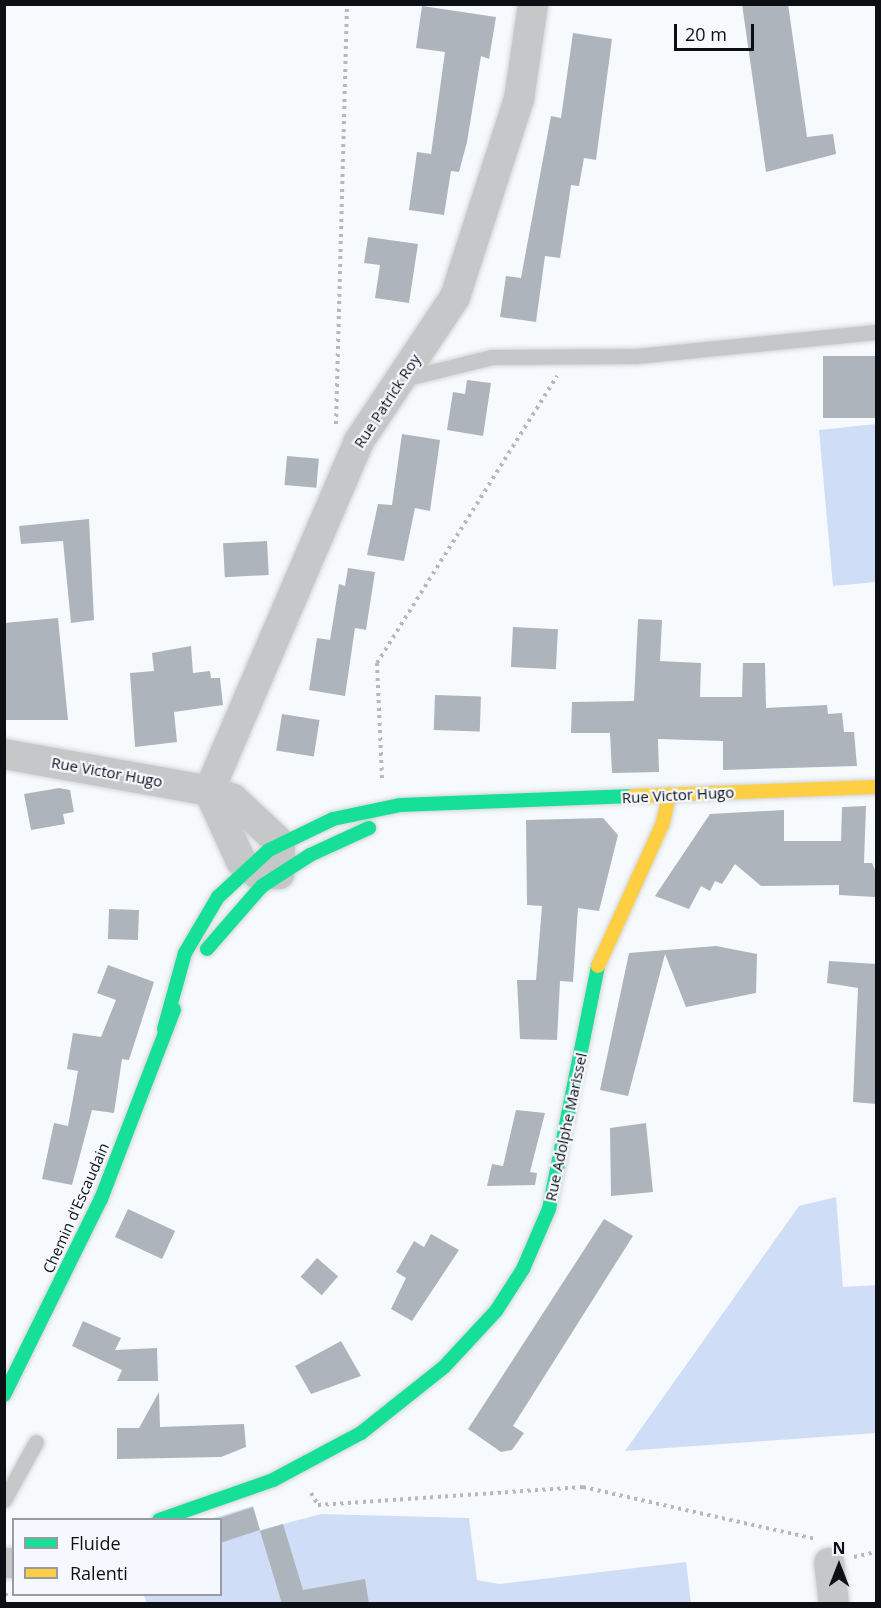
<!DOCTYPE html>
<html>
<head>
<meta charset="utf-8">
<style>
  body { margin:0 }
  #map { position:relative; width:881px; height:1608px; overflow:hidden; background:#f7fafd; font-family:"Open Sans",sans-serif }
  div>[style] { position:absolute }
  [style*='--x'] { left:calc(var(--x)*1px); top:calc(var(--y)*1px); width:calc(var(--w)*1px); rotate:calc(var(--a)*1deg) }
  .green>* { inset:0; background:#cfddf6 }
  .building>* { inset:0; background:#aeb4bc; transform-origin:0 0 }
  .path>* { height:4px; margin-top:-2px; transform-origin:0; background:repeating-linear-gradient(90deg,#b6b9bb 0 3px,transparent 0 7.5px) }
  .roads { filter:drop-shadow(0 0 2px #d2d4d7) drop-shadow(0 0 2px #d2d4d7) }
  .lane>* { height:15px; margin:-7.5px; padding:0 7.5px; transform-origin:7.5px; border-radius:7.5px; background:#c6c7c9 }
  .street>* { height:30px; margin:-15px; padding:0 15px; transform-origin:15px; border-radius:15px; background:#c6c7c9 }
  .fast>* { height:14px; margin:-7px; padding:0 7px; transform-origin:7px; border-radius:7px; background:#16e098 }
  .slow>* { height:14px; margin:-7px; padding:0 7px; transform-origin:7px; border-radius:7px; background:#ffcf43 }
  span { translate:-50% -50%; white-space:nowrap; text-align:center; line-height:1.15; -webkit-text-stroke:4.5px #f5f9ff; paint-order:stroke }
  .street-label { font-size:15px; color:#0c0f14 }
  .frame { position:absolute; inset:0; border:6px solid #0c0f14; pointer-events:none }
  .legend { position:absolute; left:12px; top:1518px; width:210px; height:78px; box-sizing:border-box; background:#f5f9ff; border:2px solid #989ba1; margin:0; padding:8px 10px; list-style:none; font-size:18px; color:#0c0f14 }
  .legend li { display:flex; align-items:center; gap:12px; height:30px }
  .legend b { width:30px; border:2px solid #989ba1 }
  .north { position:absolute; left:809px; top:1536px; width:60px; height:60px; -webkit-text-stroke:4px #f5f9ff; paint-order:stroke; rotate:0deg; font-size:16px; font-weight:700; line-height:24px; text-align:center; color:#0c0f14 }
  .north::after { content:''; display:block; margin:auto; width:21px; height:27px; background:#0c0f14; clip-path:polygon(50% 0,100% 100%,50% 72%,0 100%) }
  .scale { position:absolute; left:674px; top:24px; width:80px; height:27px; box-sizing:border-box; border:3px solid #0c0f14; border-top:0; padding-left:8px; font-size:18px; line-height:21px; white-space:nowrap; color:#0c0f14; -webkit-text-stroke:4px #f5f9ff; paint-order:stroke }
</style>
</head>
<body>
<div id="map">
  <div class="green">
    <div style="clip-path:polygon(876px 424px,876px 582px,833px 586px,819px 430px)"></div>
    <div style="clip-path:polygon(836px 1197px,843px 1287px,876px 1285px,876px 1433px,625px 1451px,799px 1206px)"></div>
    <div style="clip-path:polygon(253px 1506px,260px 1530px,321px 1514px,469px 1518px,477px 1580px,499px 1584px,686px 1562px,691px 1603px,147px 1604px,144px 1595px,220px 1594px,220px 1520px,210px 1519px)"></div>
  </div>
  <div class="building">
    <div style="clip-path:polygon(742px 4px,788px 4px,807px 137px,833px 134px,836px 154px,766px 172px)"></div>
    <div style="clip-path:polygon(422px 6px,496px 17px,489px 59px,481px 56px,467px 142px,459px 172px,451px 171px,444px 215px,409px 210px,417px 152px,431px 154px,445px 52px,416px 48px)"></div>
    <div style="clip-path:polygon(573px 33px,612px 39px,596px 160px,584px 158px,579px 186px,571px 185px,560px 258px,545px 256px,536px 322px,500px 317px,506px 276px,521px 278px,551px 116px,561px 118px)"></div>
    <div style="clip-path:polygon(368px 237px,418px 244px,409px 303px,375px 298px,380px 265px,364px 263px)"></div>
    <div style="left:876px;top:356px;width:62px;height:53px;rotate:90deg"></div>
    <div style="clip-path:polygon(467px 380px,491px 383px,483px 436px,447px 430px,453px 392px,465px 394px)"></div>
    <div style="clip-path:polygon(402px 434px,440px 440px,430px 511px,415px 508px,404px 561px,367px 555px,378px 504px,392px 505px)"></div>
    <div style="left:287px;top:456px;width:32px;height:29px;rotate:5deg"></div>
    <div style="clip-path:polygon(89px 519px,94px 620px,71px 623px,63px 541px,21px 544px,19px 526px)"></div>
    <div style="left:267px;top:541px;width:34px;height:44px;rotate:87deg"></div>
    <div style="clip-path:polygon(348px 568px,375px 572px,366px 630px,355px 628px,345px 696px,309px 690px,317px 638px,330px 640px,339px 584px,345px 586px)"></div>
    <div style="clip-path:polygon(58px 618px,68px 720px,4px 720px,4px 623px)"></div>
    <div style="clip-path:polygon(638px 619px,662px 620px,660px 661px,701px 663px,700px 697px,742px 697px,743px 663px,765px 663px,766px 708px,827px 705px,828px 714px,842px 713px,844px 732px,854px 732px,857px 766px,723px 770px,723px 741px,658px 739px,659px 772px,612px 773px,610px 733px,571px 733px,572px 702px,634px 701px)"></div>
    <div style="left:513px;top:627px;width:45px;height:40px;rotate:3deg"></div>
    <div style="clip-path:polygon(191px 646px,193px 673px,210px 671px,211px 678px,220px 678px,223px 705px,174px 712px,177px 742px,135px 747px,130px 673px,154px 671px,152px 653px)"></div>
    <div style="left:435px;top:695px;width:46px;height:35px;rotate:2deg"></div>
    <div style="left:282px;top:714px;width:38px;height:37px;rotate:9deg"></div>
    <div style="clip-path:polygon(59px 788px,70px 790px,74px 812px,63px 814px,65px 824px,31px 830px,24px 794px)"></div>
    <div style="clip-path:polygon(866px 806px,864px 863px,872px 863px,876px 872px,875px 897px,839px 895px,839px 885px,761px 886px,735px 864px,722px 884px,715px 881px,710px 891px,701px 886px,689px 909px,655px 896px,710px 814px,784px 810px,784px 841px,841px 841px,842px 807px)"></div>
    <div style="clip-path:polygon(603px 818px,618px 835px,599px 911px,578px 908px,573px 982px,560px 981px,557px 1040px,520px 1039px,517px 980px,536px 980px,542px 906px,527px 905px,526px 820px)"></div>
    <div style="left:109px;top:909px;width:30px;height:30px;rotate:2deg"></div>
    <div style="clip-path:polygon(716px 946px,757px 954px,756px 993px,686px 1007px,665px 954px,628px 1096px,600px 1090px,629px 953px)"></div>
    <div style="clip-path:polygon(829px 961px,876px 964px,876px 1104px,853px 1102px,858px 988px,827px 983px)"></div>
    <div style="clip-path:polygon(108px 965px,154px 982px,129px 1060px,122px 1059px,114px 1113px,92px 1110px,72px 1185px,42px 1179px,54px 1123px,68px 1126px,78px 1071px,67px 1069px,73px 1033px,101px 1037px,116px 1000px,97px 993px)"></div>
    <div style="clip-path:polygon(516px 1110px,545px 1113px,530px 1172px,537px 1173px,535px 1185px,487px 1186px,492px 1164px,503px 1166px)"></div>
    <div style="clip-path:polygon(646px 1123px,653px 1192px,611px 1196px,610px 1128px)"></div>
    <div style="left:128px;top:1209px;width:52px;height:31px;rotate:25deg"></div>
    <div style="clip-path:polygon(604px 1219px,633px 1236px,513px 1426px,524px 1433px,512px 1450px,501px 1452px,468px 1429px)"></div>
    <div style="clip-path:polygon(431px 1234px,459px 1250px,412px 1321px,391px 1309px,406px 1278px,396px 1272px,414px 1241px,424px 1247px)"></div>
    <div style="left:317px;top:1258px;width:28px;height:25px;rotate:41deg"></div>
    <div style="clip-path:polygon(83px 1321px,121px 1338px,115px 1350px,157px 1348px,158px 1381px,117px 1381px,122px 1370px,72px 1346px)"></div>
    <div style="clip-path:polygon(341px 1341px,361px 1376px,311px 1394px,295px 1366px)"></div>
    <div style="clip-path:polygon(159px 1392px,160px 1427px,244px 1424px,246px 1447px,221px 1457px,117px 1459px,117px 1428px,139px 1428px)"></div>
    <div style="clip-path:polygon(253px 1507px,260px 1530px,220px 1543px,220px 1518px)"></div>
    <div style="clip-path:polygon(283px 1524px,303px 1590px,365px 1579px,369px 1604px,282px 1604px,260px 1531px)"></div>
  </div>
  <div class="path">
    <div style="--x:336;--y:424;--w:420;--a:-88.5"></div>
    <div style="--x:382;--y:778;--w:115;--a:-92.5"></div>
    <div style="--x:377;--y:663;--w:339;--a:-57.9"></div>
    <div style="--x:311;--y:1493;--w:14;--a:60"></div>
    <div style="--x:318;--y:1505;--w:266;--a:-3.9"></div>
    <div style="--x:583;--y:1487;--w:238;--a:12.6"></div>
    <div style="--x:854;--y:1557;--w:23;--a:-13"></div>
    <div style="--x:4;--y:1603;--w:14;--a:-78"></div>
  </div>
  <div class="roads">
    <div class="lane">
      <div style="--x:403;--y:379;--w:92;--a:-13.9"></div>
      <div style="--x:492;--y:357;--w:144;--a:-0.4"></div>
      <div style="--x:636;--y:356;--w:241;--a:-5.7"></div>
      <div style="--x:4;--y:1500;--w:66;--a:-61.1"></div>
    </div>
    <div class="street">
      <div style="--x:4;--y:754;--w:208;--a:10.2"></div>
      <div style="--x:209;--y:791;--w:25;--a:18"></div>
      <div style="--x:233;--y:799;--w:64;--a:43.1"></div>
      <div style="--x:280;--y:843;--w:31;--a:92"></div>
      <div style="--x:279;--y:874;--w:21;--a:180"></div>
      <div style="--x:258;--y:874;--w:21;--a:-143"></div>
      <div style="--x:241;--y:861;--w:77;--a:-114.6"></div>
      <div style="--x:209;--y:791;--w:381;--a:-66.8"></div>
      <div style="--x:359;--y:441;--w:173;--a:-56.3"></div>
      <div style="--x:455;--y:297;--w:208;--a:-72.1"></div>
      <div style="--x:519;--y:99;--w:96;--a:-81.6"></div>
      <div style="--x:4;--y:1563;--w:10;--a:0"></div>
      <div style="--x:829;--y:1563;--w:41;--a:83"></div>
    </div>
    <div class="fast">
      <div style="--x:207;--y:949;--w:84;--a:-48.9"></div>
      <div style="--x:262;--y:886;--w:57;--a:-32.9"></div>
      <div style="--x:310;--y:855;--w:65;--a:-24.6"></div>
      <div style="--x:164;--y:1029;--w:79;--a:-74.6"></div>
      <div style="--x:185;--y:953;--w:65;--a:-59.5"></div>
      <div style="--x:218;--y:897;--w:69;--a:-42.7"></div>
      <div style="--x:269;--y:850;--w:71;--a:-25.8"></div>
      <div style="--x:333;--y:819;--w:68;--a:-11.8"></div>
      <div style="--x:400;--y:805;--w:232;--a:-2.2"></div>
      <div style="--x:4;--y:1395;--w:219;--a:-63.7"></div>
      <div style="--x:101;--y:1199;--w:203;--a:-68.9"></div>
      <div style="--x:159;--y:1520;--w:121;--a:-19.3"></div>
      <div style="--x:273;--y:1480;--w:100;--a:-28.1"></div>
      <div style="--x:361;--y:1433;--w:106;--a:-38.5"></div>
      <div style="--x:444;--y:1367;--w:76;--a:-47.1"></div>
      <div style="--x:496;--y:1311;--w:50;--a:-57.3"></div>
      <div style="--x:523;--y:1269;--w:65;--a:-66.6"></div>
      <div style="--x:549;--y:1209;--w:248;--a:-78.6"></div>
    </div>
    <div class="slow">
      <div style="--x:632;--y:796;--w:244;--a:-2.1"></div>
      <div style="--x:598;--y:966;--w:157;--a:-65.6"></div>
      <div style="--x:663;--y:823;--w:29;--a:-78"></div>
    </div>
  </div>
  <div class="street-label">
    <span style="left:387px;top:401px;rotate:-57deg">Rue Patrick Roy</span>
    <span style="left:107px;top:772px;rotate:10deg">Rue Victor Hugo</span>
    <span style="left:678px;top:795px;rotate:-3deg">Rue Victor Hugo</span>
    <span style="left:566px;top:1127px;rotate:-78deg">Rue Adolphe Marissel</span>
    <span style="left:76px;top:1208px;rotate:-66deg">Chemin d'Escaudain</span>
  </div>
  <div class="frame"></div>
  <ul class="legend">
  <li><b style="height:8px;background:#16e098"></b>Fluide</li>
  <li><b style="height:8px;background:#ffcf43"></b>Ralenti</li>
  </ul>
  <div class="north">N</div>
  <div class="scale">20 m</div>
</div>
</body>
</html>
